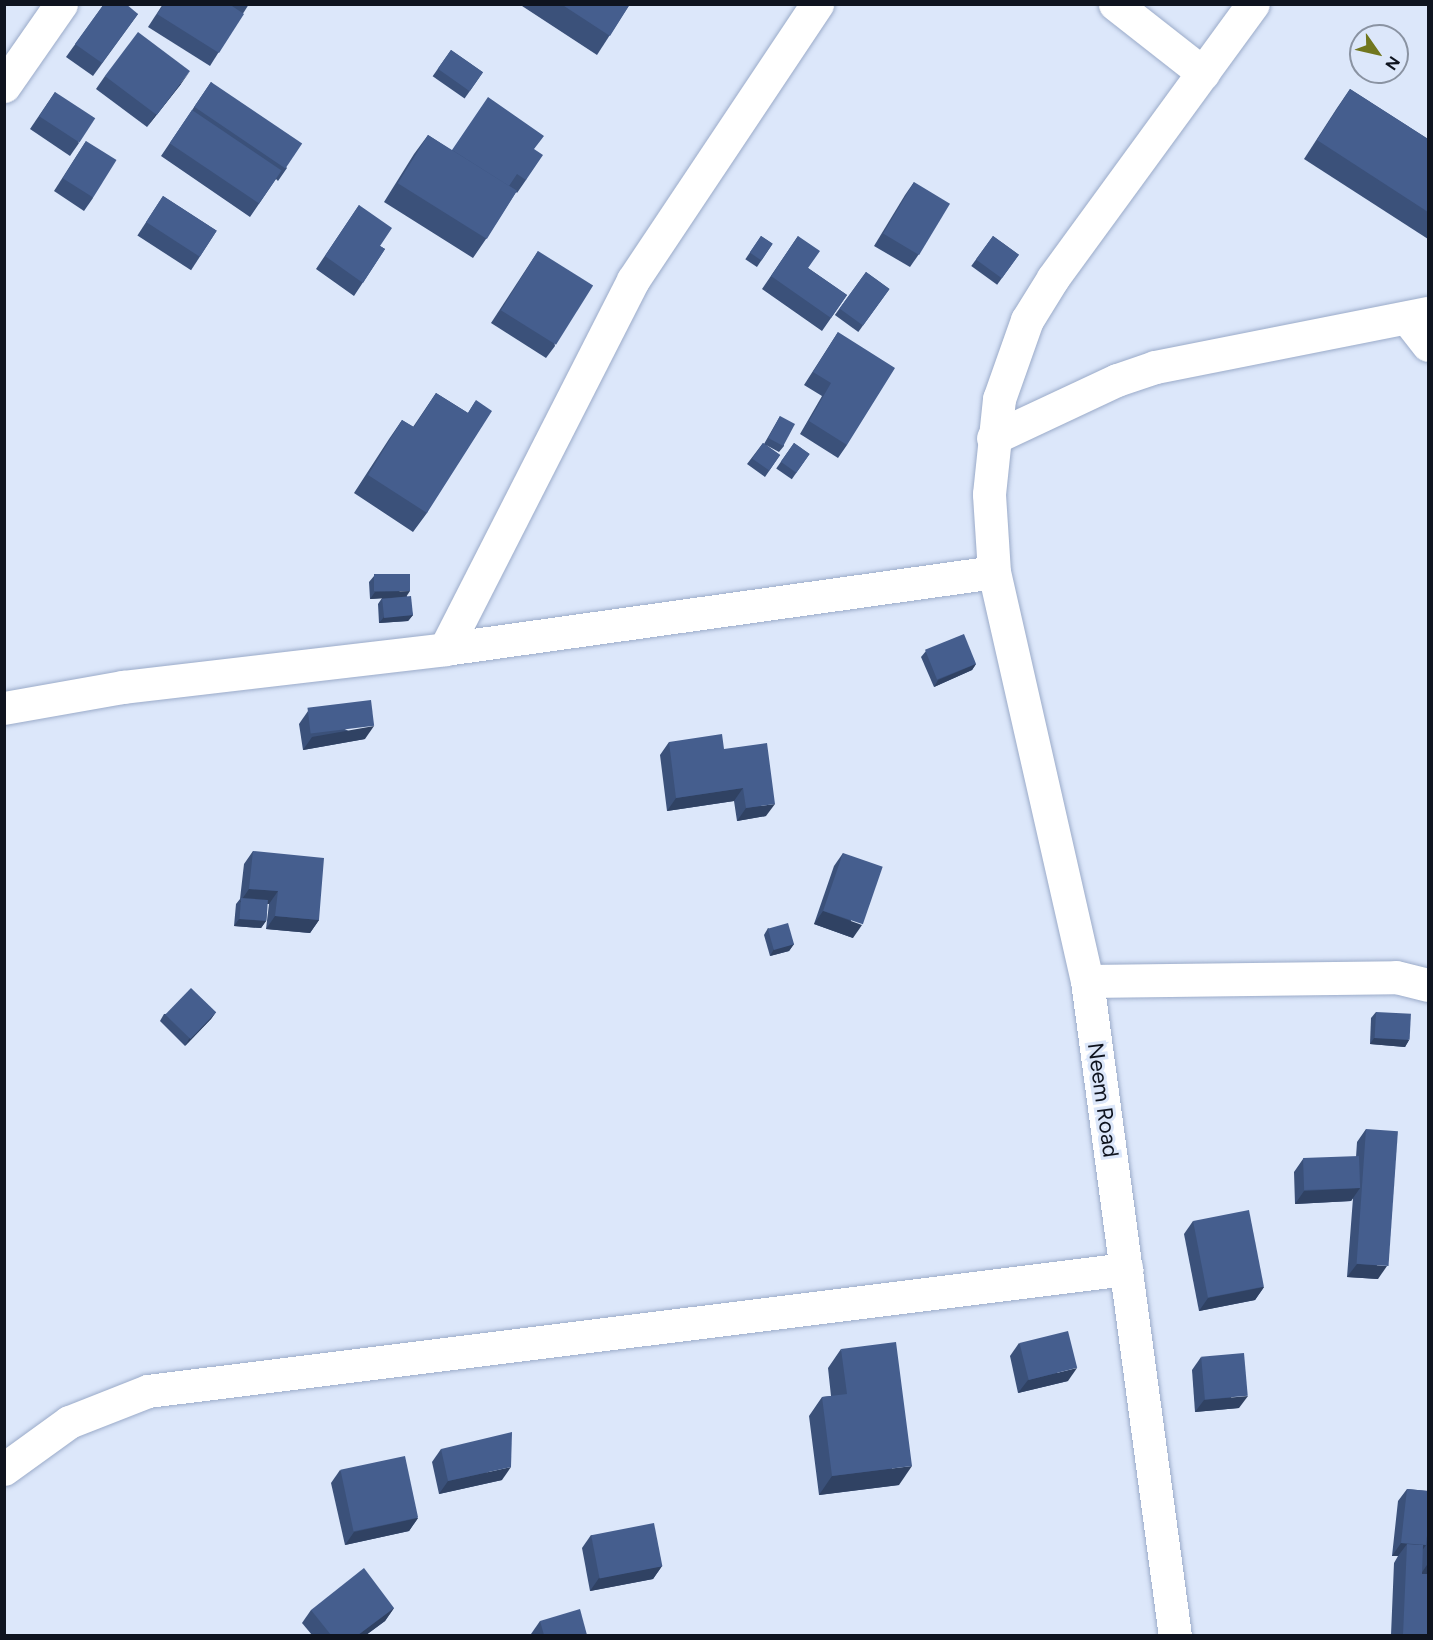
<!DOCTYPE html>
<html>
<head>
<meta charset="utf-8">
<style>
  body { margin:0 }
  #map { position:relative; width:1433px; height:1640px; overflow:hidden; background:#dce7fa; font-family:Figtree,sans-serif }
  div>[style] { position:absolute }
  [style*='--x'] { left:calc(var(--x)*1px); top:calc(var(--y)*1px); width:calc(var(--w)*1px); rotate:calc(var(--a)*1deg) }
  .roads { filter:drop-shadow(0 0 2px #9babc9) drop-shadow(0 0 2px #9babc9) }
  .minor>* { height:33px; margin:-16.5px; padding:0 16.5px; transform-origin:16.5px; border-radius:16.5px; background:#fff }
  .wall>* { inset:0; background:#3b517a; transform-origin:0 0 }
  .shaded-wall>* { inset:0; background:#304263 }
  .building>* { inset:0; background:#455e8e; transform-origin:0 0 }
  span { translate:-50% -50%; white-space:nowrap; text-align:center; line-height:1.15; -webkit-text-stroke:6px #dce7fa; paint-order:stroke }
  .street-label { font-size:22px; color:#0f141f }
  .frame { position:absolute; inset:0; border:6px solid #0f141f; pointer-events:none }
  .north { position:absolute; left:1349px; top:24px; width:60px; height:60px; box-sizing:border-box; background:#dce7fa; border:2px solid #8a93a2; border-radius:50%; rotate:124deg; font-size:16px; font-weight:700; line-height:24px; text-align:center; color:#0f141f }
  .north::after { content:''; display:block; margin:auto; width:21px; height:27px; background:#71771f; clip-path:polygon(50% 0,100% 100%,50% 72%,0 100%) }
</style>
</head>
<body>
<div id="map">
  <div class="roads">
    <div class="minor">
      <div style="--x:1115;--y:4;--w:112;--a:38.1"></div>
      <div style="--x:4;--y:86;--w:100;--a:-55.2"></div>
      <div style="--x:1407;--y:318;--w:34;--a:52"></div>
      <div style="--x:993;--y:438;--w:137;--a:-25.1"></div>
      <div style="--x:1117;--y:380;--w:40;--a:-18.9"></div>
      <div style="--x:1155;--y:367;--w:278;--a:-11.2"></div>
      <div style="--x:445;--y:649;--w:414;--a:-63"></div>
      <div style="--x:633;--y:280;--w:332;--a:-56.3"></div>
      <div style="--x:4;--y:708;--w:121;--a:-10"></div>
      <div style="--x:123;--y:687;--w:324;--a:-6.7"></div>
      <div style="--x:445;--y:649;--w:554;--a:-7.98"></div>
      <div style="--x:1087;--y:981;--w:309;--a:-0.7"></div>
      <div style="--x:1396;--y:977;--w:33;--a:14"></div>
      <div style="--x:4;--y:1469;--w:80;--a:-35.9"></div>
      <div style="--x:69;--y:1422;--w:85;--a:-21.4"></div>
      <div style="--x:148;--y:1391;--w:986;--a:-7.11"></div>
      <div style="--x:1175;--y:1636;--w:661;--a:-97.65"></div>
      <div style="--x:1087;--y:981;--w:419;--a:-102.8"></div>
      <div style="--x:994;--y:572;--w:78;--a:-93.7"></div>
      <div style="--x:989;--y:494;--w:96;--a:-84"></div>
      <div style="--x:999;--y:399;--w:84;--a:-70.5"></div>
      <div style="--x:1027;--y:320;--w:49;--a:-58.2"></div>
      <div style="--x:1053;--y:278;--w:339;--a:-53.9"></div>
    </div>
  </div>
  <div class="wall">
    <div style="clip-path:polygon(104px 4px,138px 14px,93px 76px,66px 57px)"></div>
    <div style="clip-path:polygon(163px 4px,249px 4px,210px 66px,148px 27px)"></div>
    <div style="clip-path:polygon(519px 4px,630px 4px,597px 55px)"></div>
    <div style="left:451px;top:50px;width:39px;height:32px;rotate:35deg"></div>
    <div style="clip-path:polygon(105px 76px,181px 84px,147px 127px,96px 89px)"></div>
    <div style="clip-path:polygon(211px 82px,287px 168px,278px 181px,276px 179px,250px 217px,161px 156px)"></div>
    <div style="clip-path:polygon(1350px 89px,1428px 139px,1428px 239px,1304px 159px,1337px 108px)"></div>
    <div style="clip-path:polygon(55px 92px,79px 143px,70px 156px,30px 129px)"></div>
    <div style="clip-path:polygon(428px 135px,451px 150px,534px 149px,526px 180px,517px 193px,516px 192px,486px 239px,473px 258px,384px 202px,414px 154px)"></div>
    <div style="clip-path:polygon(86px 141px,93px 198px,84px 211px,54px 191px)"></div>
    <div style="clip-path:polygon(914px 182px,919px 254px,910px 267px,874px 246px,905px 195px)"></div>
    <div style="left:163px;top:196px;width:64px;height:47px;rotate:33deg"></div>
    <div style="clip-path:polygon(359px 205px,380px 246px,385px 249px,354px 296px,316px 269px)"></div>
    <div style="left:761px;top:236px;width:14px;height:28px;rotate:34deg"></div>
    <div style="clip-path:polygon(798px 236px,808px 268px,847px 295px,822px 331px,762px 289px)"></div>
    <div style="left:993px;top:236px;width:32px;height:37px;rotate:36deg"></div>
    <div style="clip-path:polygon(538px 251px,555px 346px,546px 358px,491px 323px)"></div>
    <div style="left:866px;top:272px;width:29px;height:53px;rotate:36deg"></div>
    <div style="clip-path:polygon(838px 332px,847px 445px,838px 458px,800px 434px,822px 396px,804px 385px)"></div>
    <div style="clip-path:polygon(436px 393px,468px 413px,476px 400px,427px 513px,413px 532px,354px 493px,389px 439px,402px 420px,413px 427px)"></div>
    <div style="clip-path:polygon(780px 416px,784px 446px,779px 452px,766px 445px,780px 455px,765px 477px,747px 464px,763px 443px,764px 444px)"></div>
    <div style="left:794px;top:443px;width:19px;height:31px;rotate:35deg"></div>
    <div style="clip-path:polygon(374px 576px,407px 596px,413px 615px,408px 621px,379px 623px,378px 604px,382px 598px,370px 599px,369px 582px)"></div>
    <div style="clip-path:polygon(926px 651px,976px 664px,972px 670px,934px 687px,921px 657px)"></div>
    <div style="clip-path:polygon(308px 711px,365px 739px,303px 750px,299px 724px)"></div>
    <div style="clip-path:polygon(669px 742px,724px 749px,766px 816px,737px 821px,734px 801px,667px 811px,660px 755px)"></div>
    <div style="clip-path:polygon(253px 851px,319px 920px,310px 933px,266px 929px,269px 904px,267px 904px,266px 921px,261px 928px,234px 926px,236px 904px,240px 899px,244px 864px)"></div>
    <div style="clip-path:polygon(843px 853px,853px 938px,814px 924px,834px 866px)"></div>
    <div style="clip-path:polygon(768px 928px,794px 944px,789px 951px,770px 956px,764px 935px)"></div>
    <div style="clip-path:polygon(216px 1012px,211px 1019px,185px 1046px,160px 1021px,164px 1014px)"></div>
    <div style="clip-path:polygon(1376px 1012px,1409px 1040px,1405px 1047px,1370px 1044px,1371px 1018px)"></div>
    <div style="clip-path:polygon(1366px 1129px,1378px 1279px,1347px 1277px,1353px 1198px,1351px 1201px,1295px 1204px,1294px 1172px,1303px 1159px,1356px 1157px,1357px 1142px)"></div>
    <div style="clip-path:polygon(1193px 1221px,1264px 1287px,1255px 1300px,1199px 1311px,1184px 1234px)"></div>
    <div style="clip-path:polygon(1019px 1343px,1068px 1381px,1018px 1393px,1010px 1356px)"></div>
    <div style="clip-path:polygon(841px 1349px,899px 1485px,819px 1495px,809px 1416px,822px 1397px,831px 1396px,828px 1368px)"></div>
    <div style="clip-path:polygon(1201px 1357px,1239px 1408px,1195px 1412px,1192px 1370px)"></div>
    <div style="clip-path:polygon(441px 1449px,502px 1480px,439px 1494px,432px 1462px)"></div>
    <div style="clip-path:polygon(340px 1470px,418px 1518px,409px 1531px,345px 1545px,331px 1483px)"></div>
    <div style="clip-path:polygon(1407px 1489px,1428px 1491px,1428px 1635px,1391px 1635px,1394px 1563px,1398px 1556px,1392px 1556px,1398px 1501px)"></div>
    <div style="clip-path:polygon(591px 1535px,662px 1566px,653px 1579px,590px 1591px,582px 1548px)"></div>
    <div style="clip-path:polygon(394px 1608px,385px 1621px,366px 1635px,312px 1635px,302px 1623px,311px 1610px)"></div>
    <div style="clip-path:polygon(540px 1621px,587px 1635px,531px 1635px,531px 1634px)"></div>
  </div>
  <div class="shaded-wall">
    <div style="clip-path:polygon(190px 71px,181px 84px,147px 127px,156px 114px)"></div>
    <div style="clip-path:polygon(410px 591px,406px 597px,370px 599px,375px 592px)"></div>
    <div style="clip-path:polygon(413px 615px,408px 621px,379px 623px,384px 617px)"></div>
    <div style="clip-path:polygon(976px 664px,972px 670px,934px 687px,938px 680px)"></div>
    <div style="clip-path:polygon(374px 726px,365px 739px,303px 750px,312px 737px)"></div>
    <div style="clip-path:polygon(743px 788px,734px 801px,667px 811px,676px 798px)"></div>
    <div style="clip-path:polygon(775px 804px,766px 816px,737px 821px,746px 808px)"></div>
    <div style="clip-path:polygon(249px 889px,278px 891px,269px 904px,240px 902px)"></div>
    <div style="clip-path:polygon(823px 911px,862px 925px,853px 938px,814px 924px)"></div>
    <div style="clip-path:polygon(275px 916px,319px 920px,310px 933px,266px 929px)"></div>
    <div style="clip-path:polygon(239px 919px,266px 921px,261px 928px,234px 926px)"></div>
    <div style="clip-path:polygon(794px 944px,789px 951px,770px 956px,774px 949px)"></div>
    <div style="clip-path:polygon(216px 1012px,211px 1019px,185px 1046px,189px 1039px)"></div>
    <div style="clip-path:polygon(1374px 1038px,1409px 1040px,1405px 1047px,1370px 1044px)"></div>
    <div style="clip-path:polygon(1360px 1188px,1351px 1201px,1295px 1204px,1304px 1191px)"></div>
    <div style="clip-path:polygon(1357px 1264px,1387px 1266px,1378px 1279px,1347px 1277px)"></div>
    <div style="clip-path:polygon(1264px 1287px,1255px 1300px,1199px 1311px,1208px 1298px)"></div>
    <div style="clip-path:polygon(1077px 1368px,1068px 1381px,1018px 1393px,1028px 1380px)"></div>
    <div style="clip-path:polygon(1248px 1396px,1239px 1408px,1195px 1412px,1204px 1400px)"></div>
    <div style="clip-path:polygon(912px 1466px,899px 1485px,819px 1495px,832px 1476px)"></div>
    <div style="clip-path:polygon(511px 1467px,502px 1480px,439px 1494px,448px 1481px)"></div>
    <div style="clip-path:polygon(418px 1518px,409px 1531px,345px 1545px,354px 1532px)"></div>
    <div style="clip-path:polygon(1401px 1543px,1426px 1545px,1417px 1558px,1407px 1544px,1398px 1556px,1392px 1556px)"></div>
    <div style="clip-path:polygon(1427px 1565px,1428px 1565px,1428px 1578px,1418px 1578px)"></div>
    <div style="clip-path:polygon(662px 1566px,653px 1579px,590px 1591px,599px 1578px)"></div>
    <div style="clip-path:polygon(394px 1608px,385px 1621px,366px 1635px,358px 1635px)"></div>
  </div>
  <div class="building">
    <div style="clip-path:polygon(104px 4px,126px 4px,138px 14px,102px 63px,75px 44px)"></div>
    <div style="clip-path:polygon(164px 4px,229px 4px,244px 14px,219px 53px,157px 14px)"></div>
    <div style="clip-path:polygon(561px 4px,630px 4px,610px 36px)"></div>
    <div style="left:138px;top:32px;width:65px;height:55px;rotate:37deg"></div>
    <div style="left:451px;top:50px;width:39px;height:23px;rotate:35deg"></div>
    <div style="left:211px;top:82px;width:110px;height:30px;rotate:34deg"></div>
    <div style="clip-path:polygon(1350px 89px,1428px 139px,1428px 212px,1317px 140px)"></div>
    <div style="left:55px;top:92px;width:48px;height:29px;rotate:33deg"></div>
    <div style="clip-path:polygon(488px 97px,544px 136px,534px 149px,543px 155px,526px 180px,517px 174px,509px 186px,452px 150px)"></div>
    <div style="left:192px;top:110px;width:108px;height:40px;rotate:34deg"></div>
    <div style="left:428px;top:135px;width:105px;height:57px;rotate:32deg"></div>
    <div style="left:86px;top:141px;width:36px;height:44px;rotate:32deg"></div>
    <div style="left:914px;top:182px;width:42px;height:60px;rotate:31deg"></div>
    <div style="left:163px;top:196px;width:64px;height:31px;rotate:33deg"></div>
    <div style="clip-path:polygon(359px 205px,392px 228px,380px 246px,385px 249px,363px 283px,325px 256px)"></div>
    <div style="left:761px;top:236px;width:14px;height:20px;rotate:34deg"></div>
    <div style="clip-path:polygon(798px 236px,820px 251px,808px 268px,847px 295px,831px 318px,771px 276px)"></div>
    <div style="left:993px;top:236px;width:32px;height:29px;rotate:36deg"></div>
    <div style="left:538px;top:251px;width:65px;height:70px;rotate:32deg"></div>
    <div style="left:866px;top:272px;width:29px;height:45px;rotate:36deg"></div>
    <div style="clip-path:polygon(838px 332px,895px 368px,847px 445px,809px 421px,831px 383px,813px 372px)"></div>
    <div style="clip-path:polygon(436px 393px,468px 413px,476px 400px,492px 411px,427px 513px,368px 475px,402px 420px,414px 427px)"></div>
    <div style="left:780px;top:416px;width:17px;height:25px;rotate:28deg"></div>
    <div style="left:763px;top:443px;width:21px;height:19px;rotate:35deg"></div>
    <div style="left:794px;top:443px;width:19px;height:23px;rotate:35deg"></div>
    <div style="left:410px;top:574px;width:17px;height:36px;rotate:90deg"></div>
    <div style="left:411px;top:596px;width:19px;height:29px;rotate:84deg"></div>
    <div style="left:964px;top:634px;width:32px;height:42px;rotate:68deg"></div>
    <div style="left:371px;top:700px;width:26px;height:64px;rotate:83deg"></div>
    <div style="clip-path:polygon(722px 734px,724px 749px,767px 743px,775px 804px,746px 808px,743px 788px,676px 798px,669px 742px)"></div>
    <div style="clip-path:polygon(253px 851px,324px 858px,319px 920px,275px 916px,278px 891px,249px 889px)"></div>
    <div style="left:843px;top:853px;width:42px;height:61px;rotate:19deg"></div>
    <div style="left:241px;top:898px;width:27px;height:21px;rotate:4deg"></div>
    <div style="left:788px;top:923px;width:22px;height:21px;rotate:74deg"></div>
    <div style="left:191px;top:988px;width:35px;height:37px;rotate:44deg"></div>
    <div style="left:1376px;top:1012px;width:35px;height:26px;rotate:3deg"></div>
    <div style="left:1366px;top:1129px;width:32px;height:135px;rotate:4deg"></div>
    <div style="left:1359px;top:1156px;width:32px;height:56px;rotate:88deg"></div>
    <div style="left:1249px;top:1210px;width:78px;height:57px;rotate:79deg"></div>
    <div style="left:1068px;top:1331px;width:38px;height:50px;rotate:76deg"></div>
    <div style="clip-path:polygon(896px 1342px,912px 1466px,832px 1476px,822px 1397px,847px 1394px,841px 1349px)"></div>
    <div style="left:1244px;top:1353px;width:43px;height:43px;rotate:85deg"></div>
    <div style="clip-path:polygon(512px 1432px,511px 1467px,448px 1481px,441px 1449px)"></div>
    <div style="left:405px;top:1456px;width:63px;height:66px;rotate:78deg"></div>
    <div style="clip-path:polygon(1407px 1489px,1428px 1491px,1428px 1527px,1426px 1545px,1401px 1543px)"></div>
    <div style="left:654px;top:1523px;width:44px;height:64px;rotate:79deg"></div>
    <div style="clip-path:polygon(1407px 1544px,1423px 1545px,1422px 1574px,1428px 1574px,1428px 1635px,1403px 1635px)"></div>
    <div style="clip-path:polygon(364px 1568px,394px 1608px,358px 1635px,331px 1635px,311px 1610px)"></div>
    <div style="clip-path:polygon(580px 1609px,587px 1635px,544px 1635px,540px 1621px)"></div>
  </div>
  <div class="street-label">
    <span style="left:1103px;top:1100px;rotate:82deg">Neem Road</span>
  </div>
  <div class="frame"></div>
  <div class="north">N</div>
</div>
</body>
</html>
